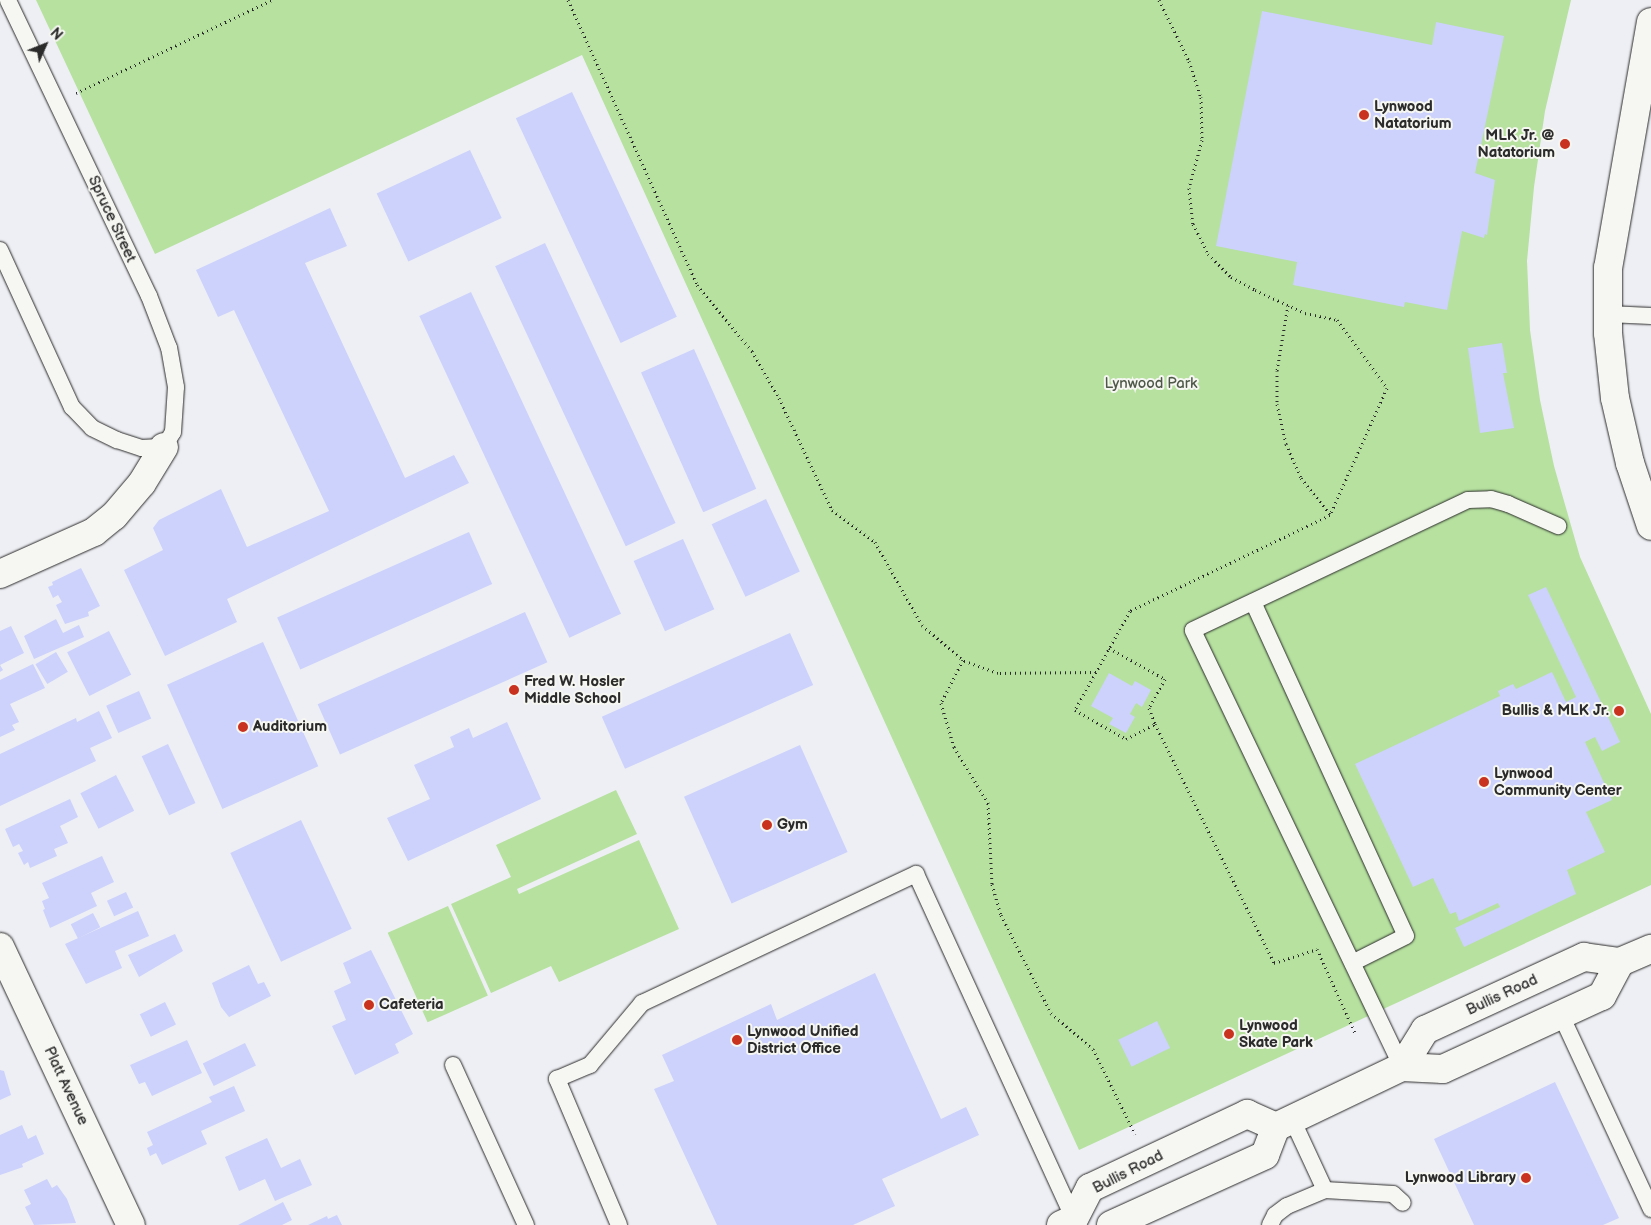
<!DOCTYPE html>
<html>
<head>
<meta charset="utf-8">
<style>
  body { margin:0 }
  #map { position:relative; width:1651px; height:1225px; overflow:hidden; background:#eeeff4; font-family:"Balsamiq Sans",sans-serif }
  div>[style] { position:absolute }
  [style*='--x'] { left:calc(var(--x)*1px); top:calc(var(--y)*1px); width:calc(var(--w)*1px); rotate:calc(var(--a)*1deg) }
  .green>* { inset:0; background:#b6e19f; transform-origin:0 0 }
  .building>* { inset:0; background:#ccd2fb; transform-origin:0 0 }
  .path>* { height:3px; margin-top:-1.5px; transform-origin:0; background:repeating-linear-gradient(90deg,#2b2b2b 0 1px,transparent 0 5px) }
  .roads { filter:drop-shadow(0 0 1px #2b2b2b) drop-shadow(0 0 1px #2b2b2b) }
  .lane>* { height:16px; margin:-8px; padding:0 8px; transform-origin:8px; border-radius:8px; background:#f6f6f2 }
  .street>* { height:28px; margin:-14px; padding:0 14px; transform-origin:14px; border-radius:14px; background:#f6f6f2 }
  .secondary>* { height:28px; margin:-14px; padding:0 14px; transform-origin:14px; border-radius:14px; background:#f6f6f2 }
  .dots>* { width:14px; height:14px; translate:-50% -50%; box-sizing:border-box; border:2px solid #f6f6f2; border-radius:50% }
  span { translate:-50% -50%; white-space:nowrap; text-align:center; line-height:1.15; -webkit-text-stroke:4px #f6f6f2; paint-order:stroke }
  .poi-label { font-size:15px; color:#2b2b2b; font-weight:700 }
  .left { translate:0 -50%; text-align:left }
  .right { translate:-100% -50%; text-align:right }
  .street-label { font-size:15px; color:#2b2b2b }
  .park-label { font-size:15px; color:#4e5848 }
  .north { position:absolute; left:20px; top:20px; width:50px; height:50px; -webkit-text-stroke:4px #f6f6f2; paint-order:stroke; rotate:46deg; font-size:14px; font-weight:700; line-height:20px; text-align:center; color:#2b2b2b }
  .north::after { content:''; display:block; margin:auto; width:18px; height:22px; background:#2b2b2b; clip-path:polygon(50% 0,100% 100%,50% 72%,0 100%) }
</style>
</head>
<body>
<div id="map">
  <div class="green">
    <div style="clip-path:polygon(36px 0,1571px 0,1545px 111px,1534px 187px,1527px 261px,1530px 330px,1540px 400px,1554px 466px,1580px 557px,1651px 714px,1651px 885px,1079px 1150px,582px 55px,155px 254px)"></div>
    <div style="clip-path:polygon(616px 790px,637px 834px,517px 889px,519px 894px,639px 840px,679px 929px,559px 982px,551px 966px,491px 993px,451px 904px,511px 877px,496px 845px)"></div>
    <div style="left:448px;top:906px;width:98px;height:66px;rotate:66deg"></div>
  </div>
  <div class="building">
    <div style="clip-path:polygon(1262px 11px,1432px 45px,1436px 22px,1504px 36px,1475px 173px,1495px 180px,1487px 235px,1485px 234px,1484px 238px,1462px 231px,1447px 310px,1405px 302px,1404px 307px,1293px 285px,1297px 262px,1216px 246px)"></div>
    <div style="left:572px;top:92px;width:248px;height:62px;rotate:65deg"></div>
    <div style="left:470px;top:150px;width:75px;height:103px;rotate:65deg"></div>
    <div style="clip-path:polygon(330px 208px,347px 246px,305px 263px,405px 478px,454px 455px,469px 483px,227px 599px,237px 622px,165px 656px,124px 570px,163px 550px,153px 528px,159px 520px,221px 489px,247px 547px,329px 511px,234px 310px,218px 317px,196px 270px)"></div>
    <div style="left:545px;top:243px;width:309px;height:55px;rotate:65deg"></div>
    <div style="left:471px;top:292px;width:355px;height:57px;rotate:65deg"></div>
    <div style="clip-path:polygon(1502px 343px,1507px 373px,1503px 373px,1514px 428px,1480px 433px,1468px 348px)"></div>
    <div style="left:694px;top:349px;width:153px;height:58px;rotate:66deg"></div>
    <div style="left:766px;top:499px;width:80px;height:60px;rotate:65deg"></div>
    <div style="left:469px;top:532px;width:57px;height:210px;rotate:66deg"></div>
    <div style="left:683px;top:539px;width:77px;height:54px;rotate:66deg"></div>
    <div style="clip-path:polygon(81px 568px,100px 606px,88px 612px,89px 616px,65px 624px,56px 605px,62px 602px,58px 595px,53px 598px,48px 587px,53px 585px,52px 582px)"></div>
    <div style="clip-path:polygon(1546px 587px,1620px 742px,1602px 751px,1595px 737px,1585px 742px,1612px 800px,1586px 812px,1605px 852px,1567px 870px,1576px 894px,1464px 947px,1455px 928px,1500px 907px,1498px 903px,1459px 921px,1456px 912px,1450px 914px,1433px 878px,1413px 887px,1355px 764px,1500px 696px,1498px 691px,1513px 684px,1516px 689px,1552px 672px,1566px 702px,1576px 697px,1528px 595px)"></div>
    <div style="left:525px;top:612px;width:55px;height:227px;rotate:66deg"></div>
    <div style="clip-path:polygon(56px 619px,63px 633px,79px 625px,84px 637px,34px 659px,24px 636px)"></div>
    <div style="clip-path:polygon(11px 626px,24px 653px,0 665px,3px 670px,0 672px,0 631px)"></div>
    <div style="left:109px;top:631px;width:49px;height:47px;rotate:63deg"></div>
    <div style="left:790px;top:633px;width:57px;height:206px;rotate:66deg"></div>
    <div style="left:263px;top:642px;width:136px;height:105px;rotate:66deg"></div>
    <div style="left:56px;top:652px;width:23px;height:24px;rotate:59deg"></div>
    <div style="clip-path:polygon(33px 664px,45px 688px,10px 704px,19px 722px,12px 725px,15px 730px,0 737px,0 680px)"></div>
    <div style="clip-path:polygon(1109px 673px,1132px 686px,1135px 681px,1151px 690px,1142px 707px,1136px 703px,1130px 714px,1135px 717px,1126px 733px,1109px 724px,1113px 718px,1091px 706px)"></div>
    <div style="left:139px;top:691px;width:30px;height:36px;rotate:66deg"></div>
    <div style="clip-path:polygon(99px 711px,112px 738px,90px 748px,96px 761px,0 806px,0 754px,76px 718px,77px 722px)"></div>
    <div style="clip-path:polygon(507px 722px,541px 799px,408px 861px,387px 818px,430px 799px,414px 765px,454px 747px,450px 737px,469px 728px,473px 738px)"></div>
    <div style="left:168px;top:744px;width:65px;height:29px;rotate:65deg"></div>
    <div style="left:800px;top:745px;width:117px;height:127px;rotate:66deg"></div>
    <div style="left:116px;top:775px;width:40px;height:40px;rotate:63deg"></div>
    <div style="clip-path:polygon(70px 799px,78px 817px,60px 826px,68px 843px,54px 849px,57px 856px,30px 868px,28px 862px,24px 865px,18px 853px,23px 851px,19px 844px,13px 847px,5px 829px)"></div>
    <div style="left:301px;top:820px;width:120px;height:78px;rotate:65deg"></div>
    <div style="clip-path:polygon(102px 856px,114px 882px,91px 893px,97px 906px,50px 928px,43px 910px,45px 909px,42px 901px,49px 898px,42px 883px)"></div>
    <div style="left:126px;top:892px;width:17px;height:21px;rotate:65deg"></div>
    <div style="clip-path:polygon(138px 911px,149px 936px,115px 951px,122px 968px,86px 984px,65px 944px)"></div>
    <div style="left:93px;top:913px;width:16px;height:25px;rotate:63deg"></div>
    <div style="clip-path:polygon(175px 934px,183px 951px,139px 977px,128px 955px)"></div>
    <div style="clip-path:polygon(371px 950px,413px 1034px,395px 1044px,399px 1053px,355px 1075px,332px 1026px,346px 1020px,334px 991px,351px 983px,343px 963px)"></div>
    <div style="clip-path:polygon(249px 965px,258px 984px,264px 982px,271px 996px,229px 1017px,221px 1007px,212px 983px)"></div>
    <div style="clip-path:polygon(875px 973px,941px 1119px,966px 1107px,979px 1135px,882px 1179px,895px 1206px,853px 1225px,717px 1225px,654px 1089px,674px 1081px,662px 1055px,771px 1004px,777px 1020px)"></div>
    <div style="left:165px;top:1002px;width:25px;height:28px;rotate:64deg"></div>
    <div style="left:1157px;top:1021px;width:30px;height:43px;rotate:64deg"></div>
    <div style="clip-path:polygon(187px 1040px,202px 1073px,152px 1096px,145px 1082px,139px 1084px,130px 1065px)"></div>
    <div style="left:245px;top:1043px;width:25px;height:47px;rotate:64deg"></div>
    <div style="clip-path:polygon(0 1070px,4px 1071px,11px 1095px,0 1100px)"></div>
    <div style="clip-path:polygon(1555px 1082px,1619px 1218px,1603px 1225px,1474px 1225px,1434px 1139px)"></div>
    <div style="clip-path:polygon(234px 1086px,245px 1111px,201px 1131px,207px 1144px,162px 1165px,156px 1153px,150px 1156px,147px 1148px,153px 1145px,147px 1132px,212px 1102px,209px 1097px)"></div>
    <div style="clip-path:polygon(22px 1125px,28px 1139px,36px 1135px,44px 1154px,22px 1164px,23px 1167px,0 1175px,0 1135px)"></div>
    <div style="clip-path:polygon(267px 1138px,281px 1168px,300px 1159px,312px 1185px,275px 1201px,265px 1179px,239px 1191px,225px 1157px)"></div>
    <div style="clip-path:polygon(47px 1179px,52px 1188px,57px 1185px,67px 1199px,76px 1223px,34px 1225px,25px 1207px,31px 1204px,24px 1190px)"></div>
    <div style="clip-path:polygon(283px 1202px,292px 1220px,282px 1225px,238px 1225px)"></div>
    <div style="clip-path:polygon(337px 1215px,342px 1225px,308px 1225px,327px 1216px,328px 1219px)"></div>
  </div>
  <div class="path">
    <div style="--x:568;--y:0;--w:313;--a:65.6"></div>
    <div style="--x:697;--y:285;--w:86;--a:50.2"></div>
    <div style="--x:752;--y:351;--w:54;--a:60.1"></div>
    <div style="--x:779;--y:398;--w:124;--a:64.7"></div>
    <div style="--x:832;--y:510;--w:54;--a:36.7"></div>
    <div style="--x:875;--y:542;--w:95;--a:60.5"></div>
    <div style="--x:922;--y:625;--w:54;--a:40.5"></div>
    <div style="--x:1159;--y:0;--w:68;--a:63.8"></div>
    <div style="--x:1189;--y:61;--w:38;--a:72"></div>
    <div style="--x:1201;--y:97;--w:43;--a:88.7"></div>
    <div style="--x:1202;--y:140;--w:50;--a:105.2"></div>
    <div style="--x:1189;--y:188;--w:36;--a:84"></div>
    <div style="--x:1193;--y:224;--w:34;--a:63"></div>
    <div style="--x:1208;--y:254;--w:33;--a:45"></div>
    <div style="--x:1231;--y:277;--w:27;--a:28"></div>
    <div style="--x:1255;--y:290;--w:55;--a:24.7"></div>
    <div style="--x:1305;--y:313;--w:33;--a:12"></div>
    <div style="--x:1337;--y:320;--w:84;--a:53.7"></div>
    <div style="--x:1387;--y:388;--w:139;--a:114.2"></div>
    <div style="--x:1330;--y:515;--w:222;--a:154.4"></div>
    <div style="--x:1130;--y:611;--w:113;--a:119.1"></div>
    <div style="--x:1075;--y:710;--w:59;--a:29.6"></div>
    <div style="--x:1126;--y:739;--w:33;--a:-27"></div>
    <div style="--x:1155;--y:724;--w:267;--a:63.5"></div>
    <div style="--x:1274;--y:963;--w:45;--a:-18"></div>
    <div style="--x:1317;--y:949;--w:94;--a:65.6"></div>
    <div style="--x:76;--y:93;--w:217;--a:-25.4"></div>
    <div style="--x:1288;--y:305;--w:67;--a:99.5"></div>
    <div style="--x:1277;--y:371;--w:33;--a:90"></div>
    <div style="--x:1277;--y:404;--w:41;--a:77.3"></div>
    <div style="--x:1286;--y:444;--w:37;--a:66"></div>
    <div style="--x:1301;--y:478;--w:46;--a:51.1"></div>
    <div style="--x:1109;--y:648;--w:64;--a:29"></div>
    <div style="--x:1165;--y:679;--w:33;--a:119"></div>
    <div style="--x:1149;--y:708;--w:17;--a:69"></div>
    <div style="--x:1096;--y:672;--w:98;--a:179.4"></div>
    <div style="--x:998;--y:673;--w:37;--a:-160"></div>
    <div style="--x:963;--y:660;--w:48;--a:117.1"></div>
    <div style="--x:941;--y:703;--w:46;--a:73.5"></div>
    <div style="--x:954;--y:747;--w:66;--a:58.7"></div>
    <div style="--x:988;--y:803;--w:81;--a:87.2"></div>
    <div style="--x:992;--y:884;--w:32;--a:74"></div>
    <div style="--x:1001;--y:915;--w:110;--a:63"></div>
    <div style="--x:1051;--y:1013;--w:55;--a:40.6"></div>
    <div style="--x:1093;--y:1049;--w:95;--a:63.7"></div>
  </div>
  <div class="roads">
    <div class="lane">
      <div style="--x:0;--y:250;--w:173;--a:65.4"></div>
      <div style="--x:72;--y:407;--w:29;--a:46"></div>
      <div style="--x:92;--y:428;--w:28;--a:26"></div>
      <div style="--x:117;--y:440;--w:26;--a:18"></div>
      <div style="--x:142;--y:448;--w:22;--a:-3"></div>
      <div style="--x:164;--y:447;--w:17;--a:-59"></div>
      <div style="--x:173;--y:432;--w:45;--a:-86.2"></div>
      <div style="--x:176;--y:387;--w:40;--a:-100"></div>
      <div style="--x:169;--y:348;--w:56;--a:-111"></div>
      <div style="--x:149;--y:296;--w:328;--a:-115.5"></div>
      <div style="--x:1608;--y:314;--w:43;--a:2.7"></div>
      <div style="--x:1253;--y:602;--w:367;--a:65.4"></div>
      <div style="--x:1406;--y:936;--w:60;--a:153.4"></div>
      <div style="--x:1561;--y:1015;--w:214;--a:65.1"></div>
      <div style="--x:453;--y:1065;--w:176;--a:65.5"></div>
      <div style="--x:1402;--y:1067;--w:484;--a:-115.6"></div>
      <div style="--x:1193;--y:630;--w:304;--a:-25.3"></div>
      <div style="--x:1468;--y:500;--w:23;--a:-2"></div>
      <div style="--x:1491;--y:499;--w:18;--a:16"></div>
      <div style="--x:1508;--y:504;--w:55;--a:23.7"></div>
      <div style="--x:1292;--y:1119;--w:78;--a:65.1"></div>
      <div style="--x:619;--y:1225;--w:159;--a:-113"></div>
      <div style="--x:557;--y:1079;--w:36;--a:-23"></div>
      <div style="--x:590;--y:1065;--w:81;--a:-50"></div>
      <div style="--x:642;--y:1003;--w:303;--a:-25.2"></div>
      <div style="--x:916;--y:874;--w:379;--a:65.4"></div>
      <div style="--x:1270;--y:1225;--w:11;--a:-63"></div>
      <div style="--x:1275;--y:1215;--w:15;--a:-37"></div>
      <div style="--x:1287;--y:1206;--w:41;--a:-22.8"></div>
      <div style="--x:1325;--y:1190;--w:68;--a:3.4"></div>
      <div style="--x:1393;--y:1194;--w:13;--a:42"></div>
    </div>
    <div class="street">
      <div style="--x:0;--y:574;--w:103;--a:-24.1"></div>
      <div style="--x:94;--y:532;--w:26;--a:-39"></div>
      <div style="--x:114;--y:516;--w:43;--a:-49.7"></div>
      <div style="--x:142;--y:483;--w:42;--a:-58.6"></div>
      <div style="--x:0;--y:947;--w:307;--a:64.8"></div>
    </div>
    <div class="secondary">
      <div style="--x:1651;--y:22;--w:250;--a:99.9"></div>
      <div style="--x:1608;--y:268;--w:65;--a:90"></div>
      <div style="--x:1608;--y:333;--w:65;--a:83.9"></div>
      <div style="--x:1615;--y:398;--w:67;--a:77"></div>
      <div style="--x:1630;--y:463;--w:66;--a:71.6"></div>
      <div style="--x:1402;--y:1067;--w:44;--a:-58.1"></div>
      <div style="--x:1425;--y:1030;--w:175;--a:-24.7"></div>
      <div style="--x:1584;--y:957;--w:36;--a:8"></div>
      <div style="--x:1620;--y:962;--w:34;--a:-23"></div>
      <div style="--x:1061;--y:1225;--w:14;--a:-25"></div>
      <div style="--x:1074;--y:1219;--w:35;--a:-63"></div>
      <div style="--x:1090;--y:1188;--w:174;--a:-25.2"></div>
      <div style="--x:1247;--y:1114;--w:32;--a:24"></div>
      <div style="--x:1111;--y:1225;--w:169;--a:-24.4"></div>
      <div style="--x:1265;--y:1155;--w:30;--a:-69"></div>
      <div style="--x:1276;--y:1127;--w:140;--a:-25.5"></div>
      <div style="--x:1402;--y:1067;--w:41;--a:2.8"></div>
      <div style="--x:1443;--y:1069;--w:175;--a:-24.7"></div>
      <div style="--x:1602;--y:996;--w:38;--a:-62"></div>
    </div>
  </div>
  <div class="dots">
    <div style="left:1364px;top:115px;background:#c8321e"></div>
    <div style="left:1565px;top:144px;background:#c8321e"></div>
    <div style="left:514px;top:690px;background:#c8321e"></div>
    <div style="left:1619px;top:711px;background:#c8321e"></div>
    <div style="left:243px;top:727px;background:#c8321e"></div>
    <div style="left:1484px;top:782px;background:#c8321e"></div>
    <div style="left:767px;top:825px;background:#c8321e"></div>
    <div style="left:369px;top:1005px;background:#c8321e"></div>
    <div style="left:1229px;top:1034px;background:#c8321e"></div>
    <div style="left:737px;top:1040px;background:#c8321e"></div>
    <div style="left:1526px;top:1178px;background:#c8321e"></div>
  </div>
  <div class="poi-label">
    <span class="left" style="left:1374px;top:115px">Lynwood<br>Natatorium</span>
    <span class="right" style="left:1555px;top:144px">MLK Jr. @<br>Natatorium</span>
    <span class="left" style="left:524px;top:690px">Fred W. Hosler<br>Middle School</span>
    <span class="right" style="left:1609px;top:711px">Bullis &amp; MLK Jr.</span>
    <span class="left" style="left:253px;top:727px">Auditorium</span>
    <span class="left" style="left:1494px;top:782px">Lynwood<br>Community Center</span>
    <span class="left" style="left:777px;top:825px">Gym</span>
    <span class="left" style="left:379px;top:1005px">Cafeteria</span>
    <span class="left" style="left:1239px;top:1034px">Lynwood<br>Skate Park</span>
    <span class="left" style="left:747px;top:1040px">Lynwood Unified<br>District Office</span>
    <span class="right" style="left:1516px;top:1178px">Lynwood Library</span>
  </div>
  <div class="street-label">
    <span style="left:112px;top:219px;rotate:65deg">Spruce Street</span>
    <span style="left:1502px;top:995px;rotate:-25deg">Bullis Road</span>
    <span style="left:66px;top:1086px;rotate:65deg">Platt Avenue</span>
    <span style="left:1128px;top:1172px;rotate:-27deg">Bullis Road</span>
  </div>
  <div class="park-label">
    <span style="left:1151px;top:384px">Lynwood Park</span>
  </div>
  <div class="north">N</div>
</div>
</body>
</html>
